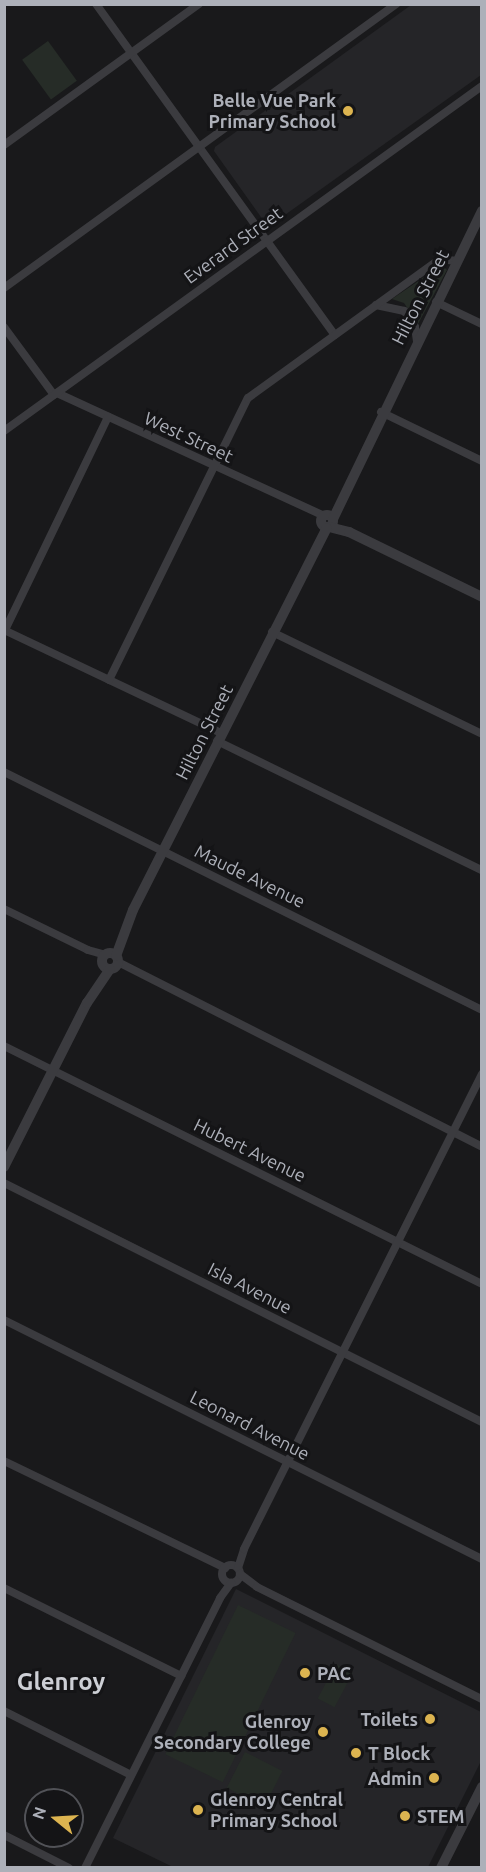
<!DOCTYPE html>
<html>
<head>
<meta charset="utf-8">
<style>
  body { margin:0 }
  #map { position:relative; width:486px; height:1872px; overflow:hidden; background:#19191b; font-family:Ubuntu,sans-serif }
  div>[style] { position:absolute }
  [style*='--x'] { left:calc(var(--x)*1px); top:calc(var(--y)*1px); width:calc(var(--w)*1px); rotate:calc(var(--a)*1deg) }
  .built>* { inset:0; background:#252528 }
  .green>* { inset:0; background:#262c27; transform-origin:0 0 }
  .minor>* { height:8px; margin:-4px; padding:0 4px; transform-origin:4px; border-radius:4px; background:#3b3b3f }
  .minor>.ring { margin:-4px; padding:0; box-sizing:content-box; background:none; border:8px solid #3b3b3f; border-radius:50% }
  .tertiary>* { height:10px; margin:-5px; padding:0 5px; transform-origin:5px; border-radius:5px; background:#3b3b3f }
  .tertiary>.ring { margin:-5px; padding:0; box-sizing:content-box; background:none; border:10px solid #3b3b3f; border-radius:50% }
  .dots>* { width:16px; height:16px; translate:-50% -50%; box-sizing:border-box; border:3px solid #141416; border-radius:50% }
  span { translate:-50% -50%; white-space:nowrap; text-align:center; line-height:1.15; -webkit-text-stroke:6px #141416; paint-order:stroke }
  .poi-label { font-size:18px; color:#adb0b9; font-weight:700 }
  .right { translate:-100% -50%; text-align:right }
  .left { translate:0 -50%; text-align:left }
  .street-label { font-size:18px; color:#adb0b9 }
  .district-label { font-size:24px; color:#cdcfd5; font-weight:700 }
  .frame { position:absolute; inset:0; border:6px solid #adb0b9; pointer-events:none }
  .north { position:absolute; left:24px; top:1788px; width:60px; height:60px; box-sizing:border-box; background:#141416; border:2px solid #515257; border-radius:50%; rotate:288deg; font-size:16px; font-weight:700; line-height:24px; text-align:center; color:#adb0b9 }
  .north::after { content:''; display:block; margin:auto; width:21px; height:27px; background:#dcb450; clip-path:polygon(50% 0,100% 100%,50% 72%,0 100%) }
</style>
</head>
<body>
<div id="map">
  <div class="built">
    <div style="clip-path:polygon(411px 5px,481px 5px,481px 75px,268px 227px,214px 151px,215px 147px)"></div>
    <div style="clip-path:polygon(236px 1589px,481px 1712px,481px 1761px,428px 1867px,173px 1867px,113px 1838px)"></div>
  </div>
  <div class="green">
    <div style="left:48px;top:41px;width:49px;height:32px;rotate:54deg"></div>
    <div style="clip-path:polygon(442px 265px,447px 270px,418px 324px,404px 303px,392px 299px)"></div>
    <div style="left:238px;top:1605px;width:64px;height:166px;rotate:26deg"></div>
    <div style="left:336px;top:1664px;width:19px;height:39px;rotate:28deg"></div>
    <div style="left:245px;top:1752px;width:42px;height:40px;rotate:27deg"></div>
  </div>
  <div class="minor">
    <div style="--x:96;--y:4;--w:408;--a:54.2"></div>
    <div style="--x:4;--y:145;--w:241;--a:-35.9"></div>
    <div style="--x:4;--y:288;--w:485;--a:-35.9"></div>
    <div style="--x:436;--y:302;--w:51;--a:25.6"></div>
    <div style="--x:376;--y:305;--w:29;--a:12"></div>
    <div style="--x:404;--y:311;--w:19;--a:55"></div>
    <div style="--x:415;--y:327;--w:14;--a:82"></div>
    <div style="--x:4;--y:327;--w:84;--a:53.7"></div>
    <div style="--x:57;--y:393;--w:294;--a:24.7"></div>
    <div style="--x:381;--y:412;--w:112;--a:25.9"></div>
    <div style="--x:4;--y:431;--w:589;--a:-35.82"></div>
    <div style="--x:4;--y:630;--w:240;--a:25.4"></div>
    <div style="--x:5;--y:630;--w:237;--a:-64.2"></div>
    <div style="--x:272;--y:632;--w:233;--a:25.9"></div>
    <div style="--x:109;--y:680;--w:314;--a:-63.8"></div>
    <div style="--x:248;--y:398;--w:237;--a:-35.9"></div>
    <div style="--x:440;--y:259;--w:17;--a:7"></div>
    <div style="--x:217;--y:741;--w:295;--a:26"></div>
    <div style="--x:4;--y:772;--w:534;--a:26.47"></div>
    <div style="--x:4;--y:909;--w:93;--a:26"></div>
    <div style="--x:88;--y:950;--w:18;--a:16"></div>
    <div style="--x:118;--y:962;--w:408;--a:26.9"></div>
    <div style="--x:4;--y:1046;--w:534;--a:26.47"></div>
    <div style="--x:4;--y:1183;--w:534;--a:26.57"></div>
    <div style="--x:4;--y:1320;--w:534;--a:26.57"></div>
    <div style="--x:4;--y:1461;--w:246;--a:25.8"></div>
    <div class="ring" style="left:222px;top:1565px;width:10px;height:10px"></div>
    <div style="--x:238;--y:1568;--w:20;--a:-72"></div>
    <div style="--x:244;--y:1549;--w:531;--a:-63.39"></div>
    <div style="--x:240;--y:1574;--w:21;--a:37"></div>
    <div style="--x:257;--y:1587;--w:251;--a:26.5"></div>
    <div style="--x:4;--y:1588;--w:198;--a:26.4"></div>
    <div style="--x:4;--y:1711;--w:142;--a:26.7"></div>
    <div style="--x:4;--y:1835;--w:73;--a:26.9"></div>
    <div style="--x:85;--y:1868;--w:302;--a:-63.4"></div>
    <div style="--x:220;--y:1598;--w:19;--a:-54"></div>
  </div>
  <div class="tertiary">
    <div class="ring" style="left:321px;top:515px;width:2px;height:2px"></div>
    <div style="--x:333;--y:519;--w:342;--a:-64.2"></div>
    <div style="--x:329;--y:527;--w:21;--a:14"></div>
    <div style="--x:349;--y:532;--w:148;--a:26"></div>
    <div class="ring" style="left:102px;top:953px;width:6px;height:6px"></div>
    <div style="--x:116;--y:956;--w:49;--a:-69.7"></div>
    <div style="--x:133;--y:910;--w:428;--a:-63.1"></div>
    <div style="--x:4;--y:1167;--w:184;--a:-63.2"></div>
    <div style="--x:87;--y:1003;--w:41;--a:-55.9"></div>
    <div style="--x:441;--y:1868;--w:91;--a:-63.2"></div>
  </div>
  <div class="dots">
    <div style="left:348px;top:111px;background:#dcb450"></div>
    <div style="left:305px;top:1673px;background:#dcb450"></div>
    <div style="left:430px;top:1719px;background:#dcb450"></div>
    <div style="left:323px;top:1732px;background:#dcb450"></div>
    <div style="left:356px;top:1753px;background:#dcb450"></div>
    <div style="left:434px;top:1778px;background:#dcb450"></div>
    <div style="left:198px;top:1810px;background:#dcb450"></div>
    <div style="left:405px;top:1816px;background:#dcb450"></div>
  </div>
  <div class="poi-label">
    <span class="right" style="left:336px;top:111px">Belle Vue Park<br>Primary School</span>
    <span class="left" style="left:317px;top:1673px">PAC</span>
    <span class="right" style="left:418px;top:1719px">Toilets</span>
    <span class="right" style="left:311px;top:1732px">Glenroy<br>Secondary College</span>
    <span class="left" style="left:368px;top:1753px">T Block</span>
    <span class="right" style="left:422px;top:1778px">Admin</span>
    <span class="left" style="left:210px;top:1810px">Glenroy Central<br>Primary School</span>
    <span class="left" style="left:417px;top:1816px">STEM</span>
  </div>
  <div class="street-label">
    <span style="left:233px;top:245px;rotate:-36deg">Everard Street</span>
    <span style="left:420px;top:297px;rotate:-63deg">Hilton Street</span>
    <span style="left:189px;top:437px;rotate:25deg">West Street</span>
    <span style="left:204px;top:732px;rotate:-63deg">Hilton Street</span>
    <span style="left:250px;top:876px;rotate:26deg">Maude Avenue</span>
    <span style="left:250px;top:1150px;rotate:26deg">Hubert Avenue</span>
    <span style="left:250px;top:1288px;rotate:27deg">Isla Avenue</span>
    <span style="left:250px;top:1425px;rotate:27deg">Leonard Avenue</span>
  </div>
  <div class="district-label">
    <span style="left:61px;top:1682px">Glenroy</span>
  </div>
  <div class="frame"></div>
  <div class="north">N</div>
</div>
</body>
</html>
